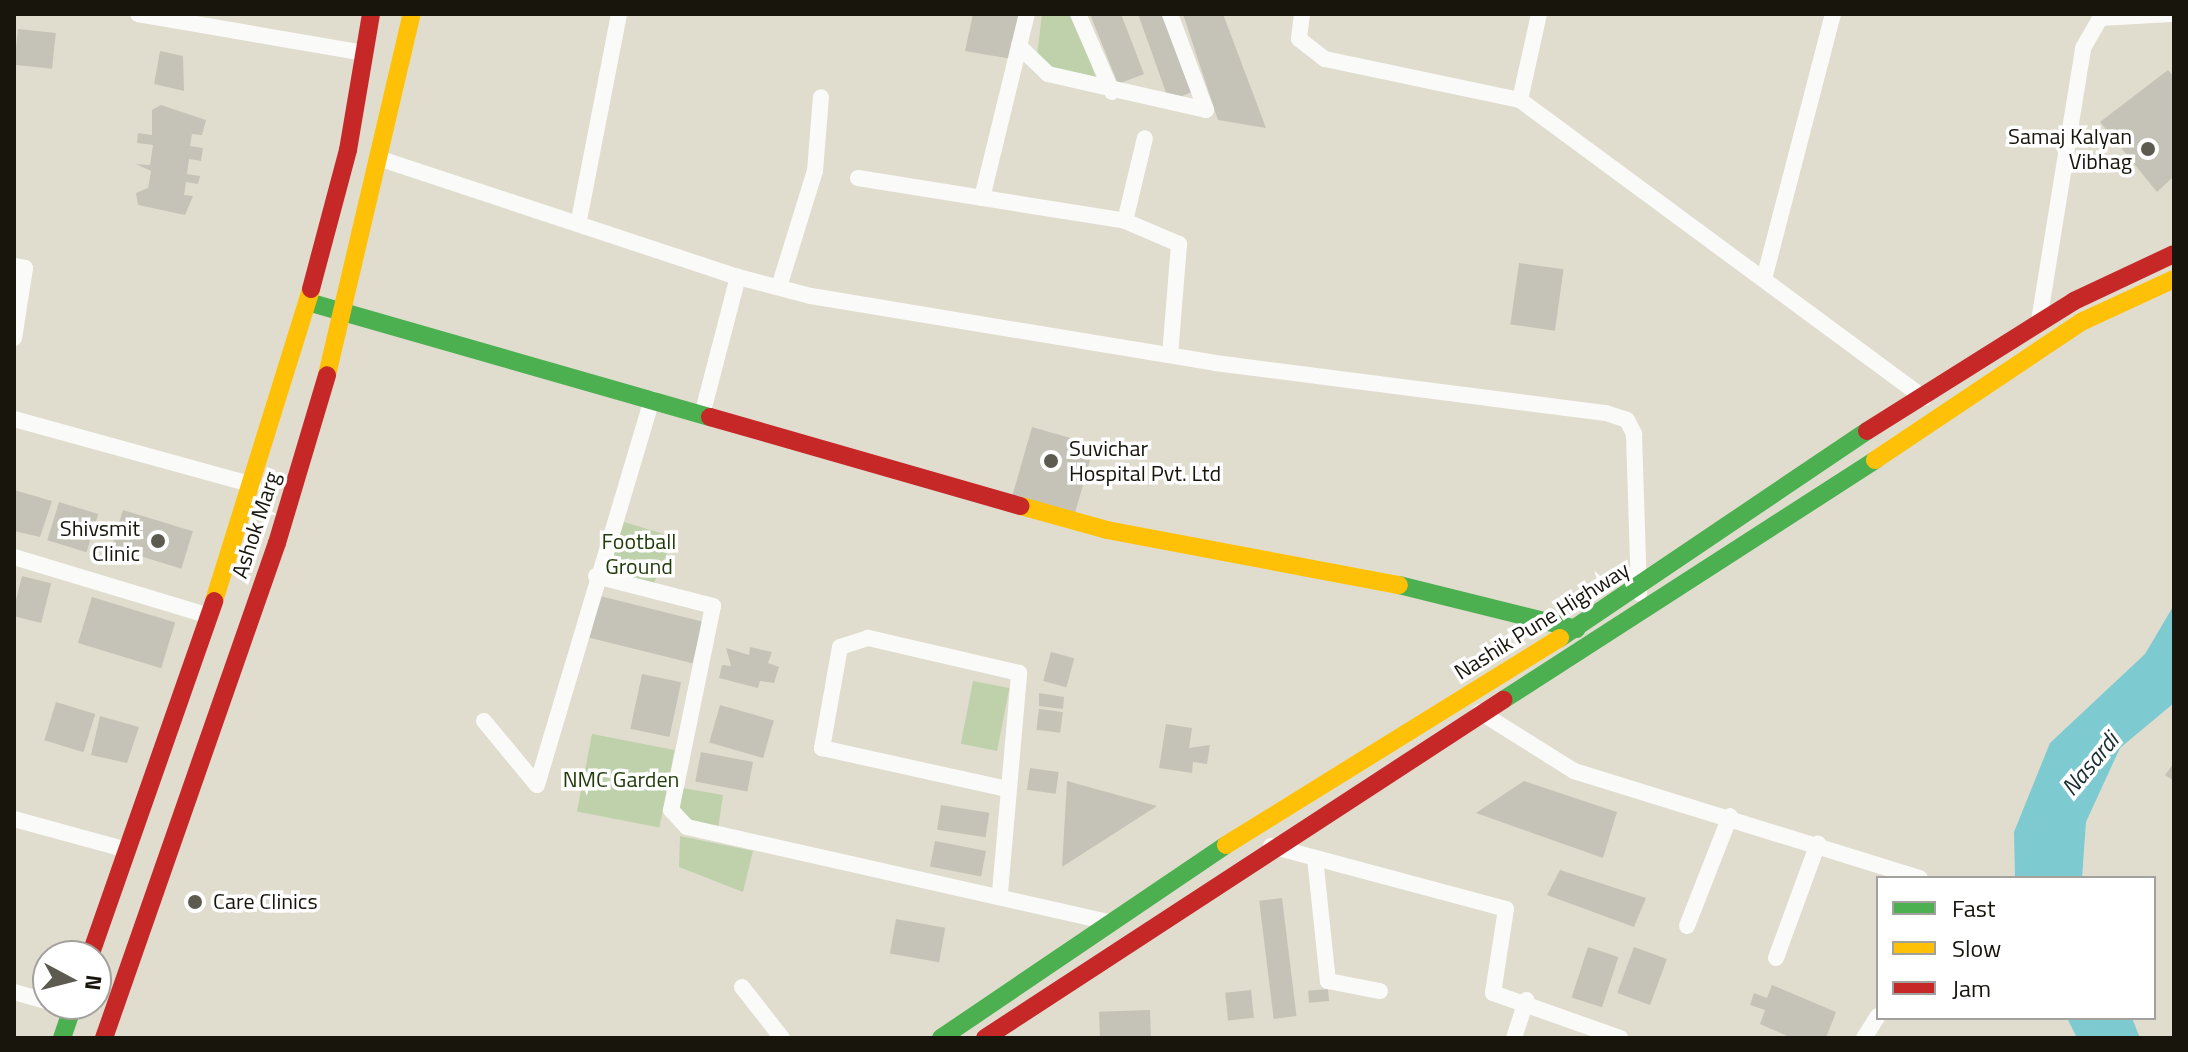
<!DOCTYPE html>
<html>
<head>
<meta charset="utf-8">
<style>
  body { margin:0 }
  #map { position:relative; width:2188px; height:1052px; overflow:hidden; background:#e0ddcf; font-family:"Titillium Web",sans-serif }
  div>[style] { position:absolute }
  [style*='--x'] { left:calc(var(--x)*1px); top:calc(var(--y)*1px); width:calc(var(--w)*1px); rotate:calc(var(--a)*1deg) }
  .green>* { inset:0; background:#bed1aa; transform-origin:0 0 }
  .water>* { inset:0; background:#7dcbd0 }
  .building>* { inset:0; background:#c5c3b7; transform-origin:0 0 }
  .street>* { height:16px; margin:-8px; padding:0 8px; transform-origin:8px; border-radius:8px; background:#fafaf8 }
  .fast>* { height:18px; margin:-9px; padding:0 9px; transform-origin:9px; border-radius:9px; background:#4caf50 }
  .slow>* { height:18px; margin:-9px; padding:0 9px; transform-origin:9px; border-radius:9px; background:#ffc107 }
  .jam>* { height:18px; margin:-9px; padding:0 9px; transform-origin:9px; border-radius:9px; background:#c62828 }
  .dots>* { width:22px; height:22px; translate:-50% -50%; box-sizing:border-box; border:4px solid #fff; border-radius:50% }
  span { translate:-50% -50%; white-space:nowrap; text-align:center; line-height:1.15; -webkit-text-stroke:7px #fff; paint-order:stroke }
  .poi-label { font-size:22px; color:#17150c }
  .right { translate:-100% -50%; text-align:right }
  .left { translate:0 -50%; text-align:left }
  .street-label { font-size:22px; color:#17150c }
  .park-label { font-size:22px; color:#1f3908 }
  .water-label { font-size:24px; color:#1a2e30; font-style:italic }
  .frame { position:absolute; inset:0; border:16px solid #17150c; pointer-events:none }
  .legend { position:absolute; left:1876px; top:876px; width:280px; height:144px; box-sizing:border-box; background:#fff; border:2px solid #a2a19e; margin:0; padding:10px 14px; list-style:none; font-size:24px; color:#17150c }
  .legend li { display:flex; align-items:center; gap:16px; height:40px }
  .legend b { width:40px; border:2px solid #a2a19e }
  .north { position:absolute; left:32px; top:940px; width:80px; height:80px; box-sizing:border-box; background:#fff; border:2px solid #a2a19e; border-radius:50%; rotate:97deg; font-size:22px; font-weight:700; line-height:32px; text-align:center; color:#17150c }
  .north::after { content:''; display:block; margin:auto; width:28px; height:36px; background:#5d5b50; clip-path:polygon(50% 0,100% 100%,50% 72%,0 100%) }
</style>
</head>
<body>
<div id="map">
  <div class="green">
    <div style="clip-path:polygon(1042px 14px,1071px 14px,1100px 87px,1043px 66px,1037px 56px)"></div>
    <div style="clip-path:polygon(624px 522px,674px 537px,654px 583px,607px 572px)"></div>
    <div style="left:973px;top:681px;width:37px;height:64px;rotate:11deg"></div>
    <div style="left:592px;top:734px;width:84px;height:79px;rotate:11deg"></div>
    <div style="clip-path:polygon(682px 788px,723px 795px,718px 829px,691px 822px,680px 808px)"></div>
    <div style="clip-path:polygon(680px 836px,753px 851px,743px 892px,679px 867px)"></div>
  </div>
  <div class="water">
    <div style="clip-path:polygon(2174px 605px,2174px 703px,2120px 748px,2086px 822px,2082px 878px,2015px 878px,2014px 832px,2050px 743px,2145px 654px)"></div>
    <div style="clip-path:polygon(2067px 1018px,2132px 1018px,2140px 1038px,2077px 1038px)"></div>
  </div>
  <div class="building">
    <div style="clip-path:polygon(973px 14px,1022px 14px,1012px 59px,965px 51px)"></div>
    <div style="clip-path:polygon(1090px 14px,1121px 14px,1144px 74px,1118px 84px)"></div>
    <div style="clip-path:polygon(1138px 14px,1163px 14px,1192px 92px,1169px 101px)"></div>
    <div style="clip-path:polygon(1183px 14px,1223px 14px,1266px 128px,1218px 120px)"></div>
    <div style="left:18px;top:29px;width:38px;height:36px;rotate:6deg"></div>
    <div style="clip-path:polygon(160px 51px,183px 56px,184px 91px,154px 84px)"></div>
    <div style="clip-path:polygon(2168px 70px,2174px 77px,2174px 176px,2157px 192px,2100px 122px)"></div>
    <div style="clip-path:polygon(161px 105px,206px 120px,202px 135px,192px 134px,190px 146px,203px 148px,201px 161px,189px 159px,187px 174px,200px 176px,198px 184px,186px 182px,184px 195px,193px 196px,185px 215px,138px 205px,136px 193px,148px 188px,151px 171px,136px 164px,150px 165px,153px 145px,137px 143px,138px 133px,152px 135px,152px 110px)"></div>
    <div style="left:1519px;top:263px;width:45px;height:62px;rotate:8deg"></div>
    <div style="left:1032px;top:427px;width:65px;height:76px;rotate:16deg"></div>
    <div style="clip-path:polygon(14px 490px,52px 501px,40px 537px,14px 531px)"></div>
    <div style="left:59px;top:502px;width:41px;height:40px;rotate:17deg"></div>
    <div style="left:123px;top:510px;width:73px;height:39px;rotate:17deg"></div>
    <div style="left:22px;top:576px;width:30px;height:41px;rotate:14deg"></div>
    <div style="left:600px;top:596px;width:106px;height:43px;rotate:14deg"></div>
    <div style="left:92px;top:597px;width:87px;height:48px;rotate:17deg"></div>
    <div style="clip-path:polygon(750px 647px,772px 652px,768px 663px,779px 667px,774px 683px,760px 681px,758px 688px,719px 678px,722px 665px,731px 666px,726px 648px,749px 655px)"></div>
    <div style="left:1051px;top:652px;width:24px;height:30px;rotate:15deg"></div>
    <div style="left:642px;top:674px;width:40px;height:56px;rotate:12deg"></div>
    <div style="clip-path:polygon(1039px 693px,1064px 697px,1063px 709px,1039px 706px)"></div>
    <div style="left:56px;top:702px;width:41px;height:40px;rotate:17deg"></div>
    <div style="left:720px;top:705px;width:56px;height:39px;rotate:16deg"></div>
    <div style="left:1039px;top:709px;width:24px;height:21px;rotate:7deg"></div>
    <div style="clip-path:polygon(100px 716px,139px 727px,127px 763px,91px 755px)"></div>
    <div style="clip-path:polygon(1166px 724px,1192px 728px,1189px 748px,1210px 745px,1207px 764px,1193px 762px,1192px 773px,1159px 768px)"></div>
    <div style="left:701px;top:752px;width:53px;height:30px;rotate:11deg"></div>
    <div style="clip-path:polygon(2174px 763px,2174px 781px,2165px 775px)"></div>
    <div style="left:1030px;top:768px;width:29px;height:22px;rotate:8deg"></div>
    <div style="clip-path:polygon(1067px 781px,1157px 806px,1062px 867px)"></div>
    <div style="clip-path:polygon(1524px 781px,1617px 812px,1603px 858px,1476px 813px)"></div>
    <div style="left:941px;top:805px;width:49px;height:25px;rotate:9deg"></div>
    <div style="left:935px;top:841px;width:52px;height:26px;rotate:11deg"></div>
    <div style="clip-path:polygon(1560px 870px,1646px 898px,1634px 927px,1547px 895px)"></div>
    <div style="left:1282px;top:898px;width:119px;height:23px;rotate:83deg"></div>
    <div style="left:896px;top:919px;width:50px;height:35px;rotate:10deg"></div>
    <div style="left:1588px;top:947px;width:32px;height:53px;rotate:18deg"></div>
    <div style="left:1634px;top:947px;width:35px;height:49px;rotate:20deg"></div>
    <div style="clip-path:polygon(1772px 985px,1836px 1012px,1826px 1038px,1792px 1038px,1760px 1024px,1765px 1010px,1750px 1005px,1754px 993px,1767px 998px)"></div>
    <div style="left:1328px;top:989px;width:12px;height:20px;rotate:85deg"></div>
    <div style="left:1251px;top:990px;width:28px;height:26px;rotate:84deg"></div>
    <div style="left:1150px;top:1010px;width:28px;height:51px;rotate:88deg"></div>
  </div>
  <div class="street">
    <div style="--x:138;--y:14;--w:229;--a:9.8"></div>
    <div style="--x:1078;--y:14;--w:85;--a:66.4"></div>
    <div style="--x:1302;--y:14;--w:25;--a:97"></div>
    <div style="--x:1299;--y:39;--w:33;--a:38"></div>
    <div style="--x:1325;--y:59;--w:199;--a:11.9"></div>
    <div style="--x:1539;--y:14;--w:88;--a:102.5"></div>
    <div style="--x:1520;--y:100;--w:502;--a:36.41"></div>
    <div style="--x:1019;--y:46;--w:40;--a:44"></div>
    <div style="--x:1048;--y:74;--w:162;--a:12.8"></div>
    <div style="--x:1206;--y:110;--w:103;--a:-110.6"></div>
    <div style="--x:381;--y:159;--w:376;--a:18.3"></div>
    <div style="--x:858;--y:178;--w:270;--a:9.1"></div>
    <div style="--x:1125;--y:221;--w:59;--a:23.1"></div>
    <div style="--x:1179;--y:244;--w:111;--a:94.6"></div>
    <div style="--x:982;--y:198;--w:189;--a:-76.3"></div>
    <div style="--x:579;--y:220;--w:210;--a:-79"></div>
    <div style="--x:1125;--y:221;--w:85;--a:-76.5"></div>
    <div style="--x:14;--y:266;--w:11;--a:10"></div>
    <div style="--x:25;--y:268;--w:71;--a:98.9"></div>
    <div style="--x:1764;--y:279;--w:274;--a:-75.4"></div>
    <div style="--x:779;--y:287;--w:121;--a:-72.8"></div>
    <div style="--x:815;--y:171;--w:74;--a:-85.4"></div>
    <div style="--x:2039;--y:321;--w:277;--a:-80.8"></div>
    <div style="--x:2083;--y:48;--w:34;--a:-60"></div>
    <div style="--x:2100;--y:18;--w:71;--a:-3.2"></div>
    <div style="--x:702;--y:415;--w:143;--a:-75.4"></div>
    <div style="--x:738;--y:277;--w:75;--a:14.6"></div>
    <div style="--x:811;--y:296;--w:410;--a:9.4"></div>
    <div style="--x:1215;--y:363;--w:394;--a:7.3"></div>
    <div style="--x:1606;--y:413;--w:22;--a:18"></div>
    <div style="--x:1627;--y:420;--w:16;--a:63"></div>
    <div style="--x:1634;--y:434;--w:159;--a:88.2"></div>
    <div style="--x:14;--y:419;--w:248;--a:15.4"></div>
    <div style="--x:14;--y:557;--w:204;--a:16.8"></div>
    <div style="--x:596;--y:576;--w:121;--a:14.4"></div>
    <div style="--x:713;--y:606;--w:208;--a:101.6"></div>
    <div style="--x:671;--y:810;--w:23;--a:47"></div>
    <div style="--x:687;--y:827;--w:433;--a:12.7"></div>
    <div style="--x:1480;--y:712;--w:111;--a:32.1"></div>
    <div style="--x:1574;--y:771;--w:362;--a:17.2"></div>
    <div style="--x:484;--y:721;--w:83;--a:50.4"></div>
    <div style="--x:537;--y:785;--w:403;--a:-73.4"></div>
    <div style="--x:14;--y:819;--w:117;--a:15.3"></div>
    <div style="--x:1271;--y:846;--w:243;--a:15"></div>
    <div style="--x:1506;--y:909;--w:85;--a:98.8"></div>
    <div style="--x:1493;--y:993;--w:135;--a:19.5"></div>
    <div style="--x:1315;--y:858;--w:124;--a:84"></div>
    <div style="--x:1328;--y:981;--w:53;--a:10.9"></div>
    <div style="--x:1000;--y:892;--w:220;--a:-85"></div>
    <div style="--x:1019;--y:673;--w:155;--a:-166.9"></div>
    <div style="--x:868;--y:638;--w:29;--a:162"></div>
    <div style="--x:840;--y:647;--w:103;--a:100.1"></div>
    <div style="--x:822;--y:748;--w:189;--a:12.5"></div>
    <div style="--x:1687;--y:926;--w:118;--a:-68.6"></div>
    <div style="--x:1776;--y:958;--w:122;--a:-69.9"></div>
    <div style="--x:742;--y:987;--w:65;--a:51.9"></div>
    <div style="--x:14;--y:992;--w:35;--a:16"></div>
    <div style="--x:1514;--y:1038;--w:40;--a:-72"></div>
    <div style="--x:1864;--y:1038;--w:26;--a:-58"></div>
  </div>
  <div class="fast">
    <div style="--x:308;--y:302;--w:418;--a:16"></div>
    <div style="--x:1399;--y:585;--w:183;--a:13.9"></div>
    <div style="--x:1560;--y:638;--w:370;--a:-34"></div>
    <div style="--x:1503;--y:700;--w:443;--a:-32.8"></div>
    <div style="--x:62;--y:1038;--w:36;--a:-71"></div>
    <div style="--x:941;--y:1038;--w:344;--a:-34.1"></div>
  </div>
  <div class="slow">
    <div style="--x:327;--y:375;--w:371;--a:-76.8"></div>
    <div style="--x:1875;--y:460;--w:248;--a:-33.8"></div>
    <div style="--x:2081;--y:322;--w:102;--a:-24.8"></div>
    <div style="--x:1021;--y:506;--w:89;--a:15.6"></div>
    <div style="--x:1107;--y:530;--w:297;--a:10.7"></div>
    <div style="--x:214;--y:601;--w:327;--a:-72.7"></div>
    <div style="--x:1226;--y:845;--w:393;--a:-31.8"></div>
  </div>
  <div class="jam">
    <div style="--x:311;--y:289;--w:144;--a:-75.1"></div>
    <div style="--x:348;--y:150;--w:138;--a:-80.4"></div>
    <div style="--x:710;--y:417;--w:323;--a:16"></div>
    <div style="--x:1867;--y:431;--w:244;--a:-32.1"></div>
    <div style="--x:2074;--y:301;--w:110;--a:-25.2"></div>
    <div style="--x:90;--y:956;--w:376;--a:-70.7"></div>
    <div style="--x:104;--y:1038;--w:524;--a:-70.74"></div>
    <div style="--x:277;--y:543;--w:175;--a:-73.4"></div>
    <div style="--x:985;--y:1038;--w:619;--a:-33.12"></div>
  </div>
  <div class="dots">
    <div style="left:2148px;top:149px;background:#5d5b50"></div>
    <div style="left:1051px;top:461px;background:#5d5b50"></div>
    <div style="left:158px;top:541px;background:#5d5b50"></div>
    <div style="left:195px;top:902px;background:#5d5b50"></div>
  </div>
  <div class="poi-label">
    <span class="right" style="left:2132px;top:149px">Samaj Kalyan<br>Vibhag</span>
    <span class="left" style="left:1069px;top:461px">Suvichar<br>Hospital Pvt. Ltd</span>
    <span class="right" style="left:140px;top:541px">Shivsmit<br>Clinic</span>
    <span class="left" style="left:213px;top:902px">Care Clinics</span>
  </div>
  <div class="street-label">
    <span style="left:256px;top:525px;rotate:-72deg">Ashok Marg</span>
    <span style="left:1542px;top:621px;rotate:-32deg">Nashik Pune Highway</span>
  </div>
  <div class="park-label">
    <span style="left:639px;top:554px">Football<br>Ground</span>
    <span style="left:621px;top:780px">NMC Garden</span>
  </div>
  <div class="water-label">
    <span style="left:2090px;top:764px;rotate:-50deg">Nasardi</span>
  </div>
  <div class="frame"></div>
  <ul class="legend">
  <li><b style="height:10px;background:#4caf50"></b>Fast</li>
  <li><b style="height:10px;background:#ffc107"></b>Slow</li>
  <li><b style="height:10px;background:#c62828"></b>Jam</li>
  </ul>
  <div class="north">N</div>
</div>
</body>
</html>
